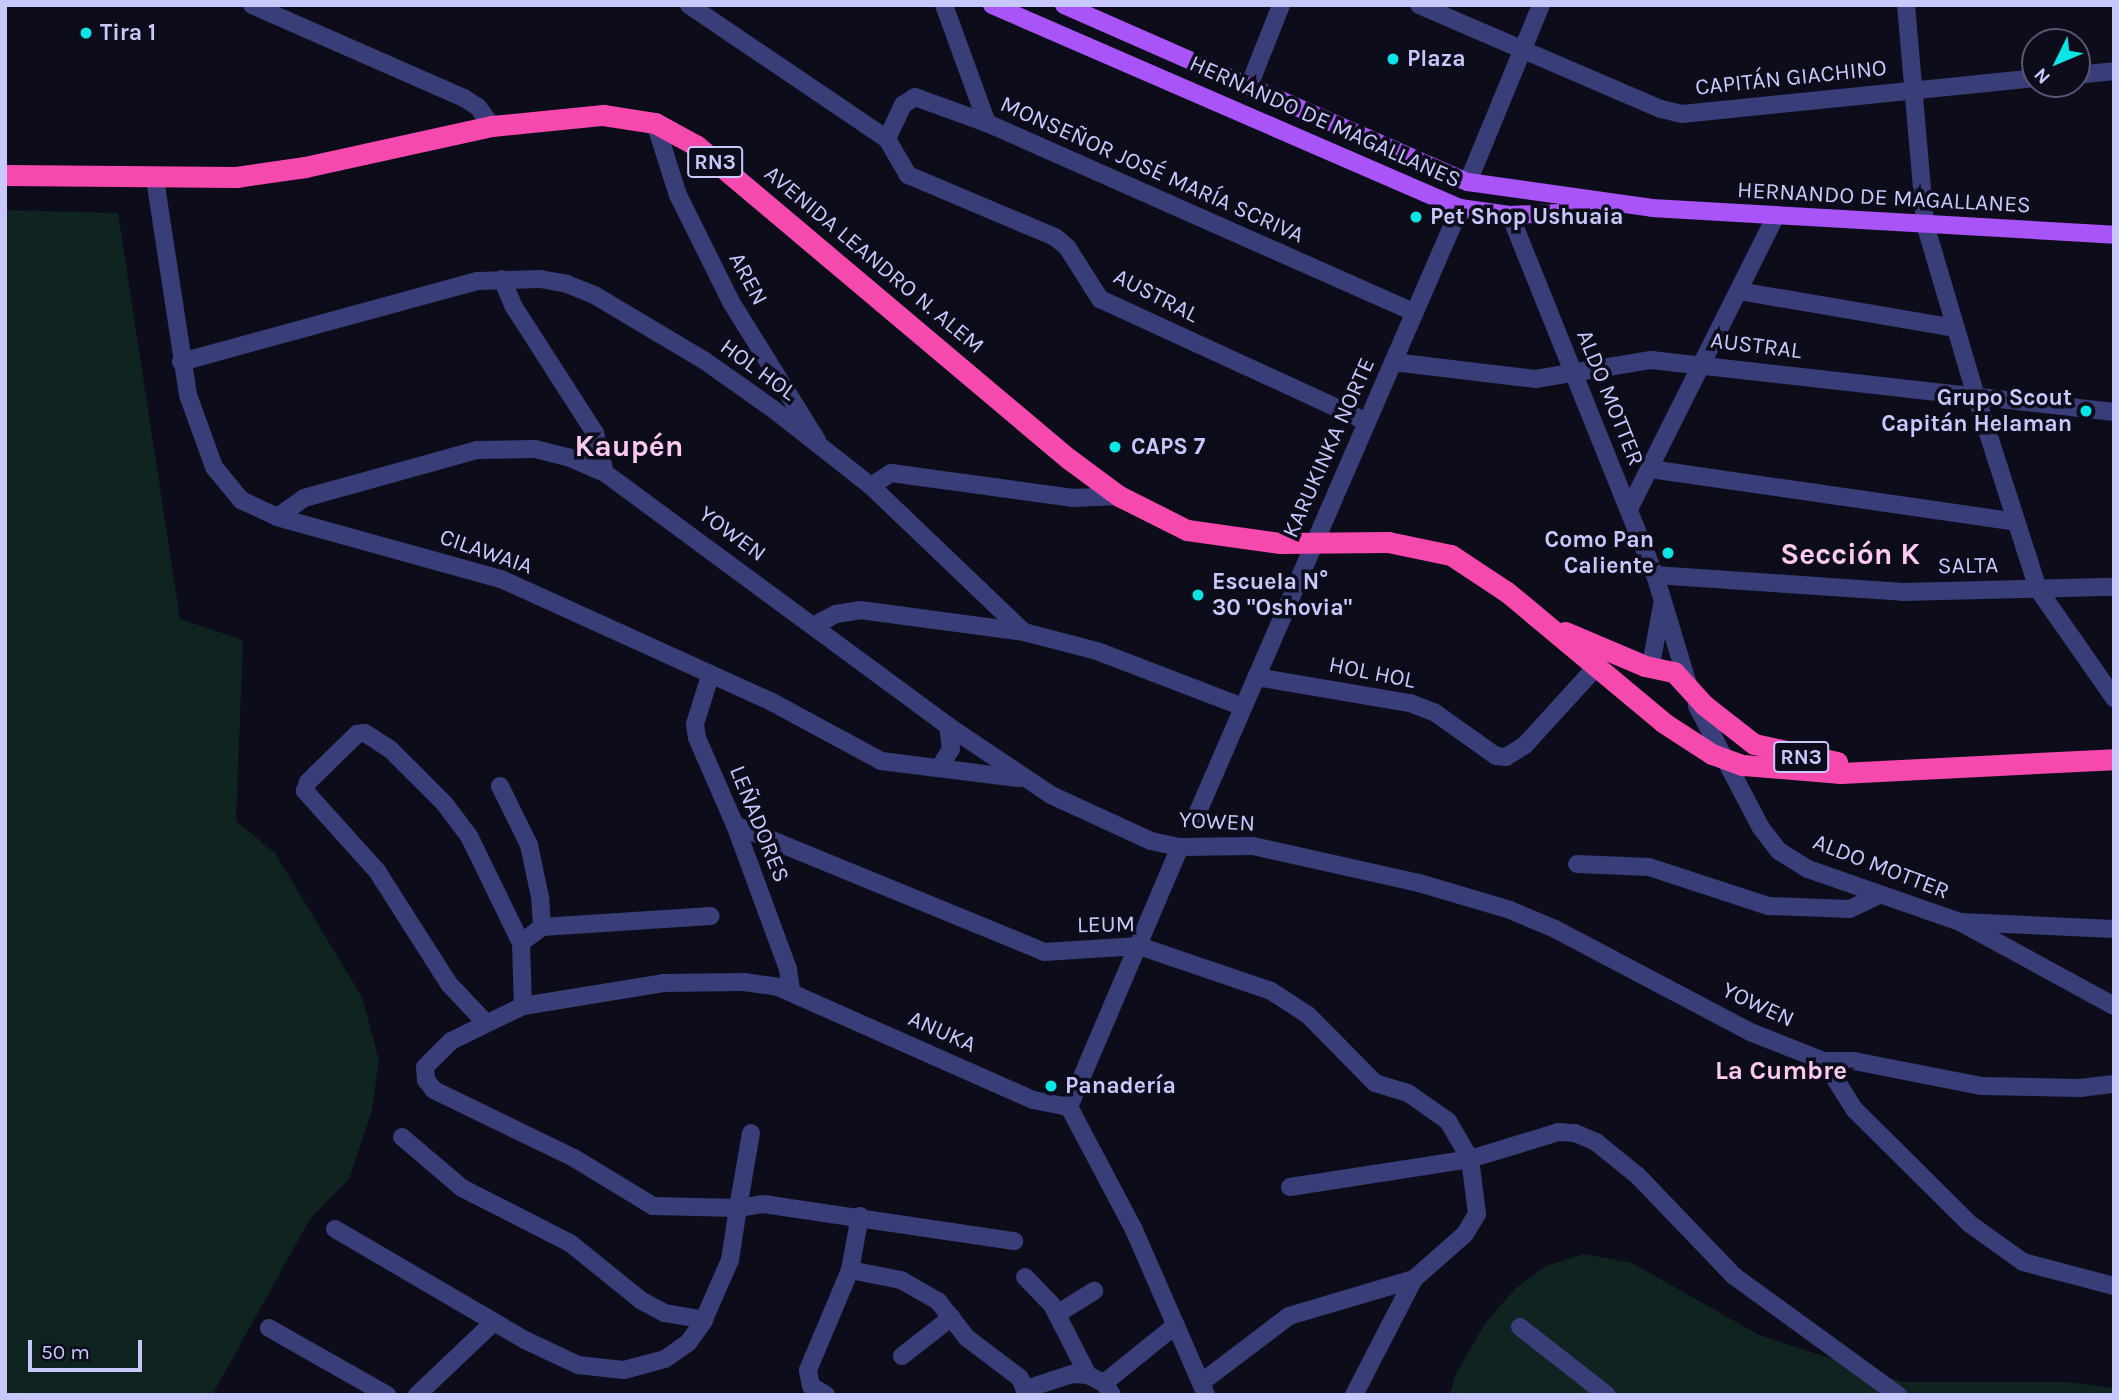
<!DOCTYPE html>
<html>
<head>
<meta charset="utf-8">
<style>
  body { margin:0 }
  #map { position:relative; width:2119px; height:1400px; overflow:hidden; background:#0d0c1b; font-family:Karla,sans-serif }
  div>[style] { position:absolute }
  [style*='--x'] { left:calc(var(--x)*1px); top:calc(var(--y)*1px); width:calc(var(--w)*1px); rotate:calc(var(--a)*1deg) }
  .green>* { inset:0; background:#0f2421 }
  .minor>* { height:18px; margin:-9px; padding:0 9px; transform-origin:9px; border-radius:9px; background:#393d78 }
  .major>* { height:18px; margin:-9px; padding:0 9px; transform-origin:9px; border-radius:9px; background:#a954f7 }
  .highway>* { height:21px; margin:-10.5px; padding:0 10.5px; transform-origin:10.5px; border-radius:10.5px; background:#f649ae }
  .dots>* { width:19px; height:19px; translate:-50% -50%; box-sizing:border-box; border:4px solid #0d0c1b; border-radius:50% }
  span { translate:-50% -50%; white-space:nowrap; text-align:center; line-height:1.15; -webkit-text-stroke:7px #0d0c1b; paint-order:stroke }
  .shield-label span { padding:2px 5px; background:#0d0c1b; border:2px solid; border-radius:5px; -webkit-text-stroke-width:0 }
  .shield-label { font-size:21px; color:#c8c8fc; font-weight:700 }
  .poi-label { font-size:23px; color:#c8c8fc; font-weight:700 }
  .left { translate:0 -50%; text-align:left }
  .right { translate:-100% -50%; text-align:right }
  .street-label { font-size:23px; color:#c8c8fc }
  .quarter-label { font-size:26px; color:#fdcaef; font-weight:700 }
  .district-label { font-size:30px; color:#fdcaef; font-weight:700 }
  .frame { position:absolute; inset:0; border:7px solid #c8c8fc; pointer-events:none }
  .north { position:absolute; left:2021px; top:28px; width:70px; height:70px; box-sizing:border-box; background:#0d0c1b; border:2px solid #585775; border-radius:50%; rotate:227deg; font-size:19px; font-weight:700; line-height:28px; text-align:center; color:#c8c8fc }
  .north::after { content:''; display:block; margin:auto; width:24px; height:32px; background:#0be5e5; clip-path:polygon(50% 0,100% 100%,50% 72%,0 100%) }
  .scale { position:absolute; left:28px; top:1340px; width:114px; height:32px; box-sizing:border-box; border:4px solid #c8c8fc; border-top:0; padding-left:9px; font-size:21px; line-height:24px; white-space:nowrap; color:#c8c8fc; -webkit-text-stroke:5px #0d0c1b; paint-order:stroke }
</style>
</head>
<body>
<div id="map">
  <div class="green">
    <div style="clip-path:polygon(5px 210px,118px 213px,180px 619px,243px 640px,236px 821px,275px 853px,362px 997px,379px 1060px,372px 1110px,349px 1179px,310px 1219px,212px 1395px,5px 1395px)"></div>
    <div style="clip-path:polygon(1584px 1254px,1632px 1263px,1759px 1335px,1903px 1382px,2066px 1382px,2114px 1388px,2114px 1395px,1450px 1395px,1455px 1375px,1486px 1322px,1517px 1287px,1546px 1266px)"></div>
  </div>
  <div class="minor">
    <div style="--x:252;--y:5;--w:232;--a:23.7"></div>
    <div style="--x:464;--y:98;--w:17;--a:33"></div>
    <div style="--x:478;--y:107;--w:24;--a:54"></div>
    <div style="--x:689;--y:5;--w:239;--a:34.1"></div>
    <div style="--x:887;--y:139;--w:42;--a:59.7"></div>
    <div style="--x:908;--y:175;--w:160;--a:22.9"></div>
    <div style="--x:1055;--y:237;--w:16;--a:40"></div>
    <div style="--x:1067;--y:247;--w:62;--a:57.6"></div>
    <div style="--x:1100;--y:299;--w:292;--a:24.7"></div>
    <div style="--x:944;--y:5;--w:126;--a:70"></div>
    <div style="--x:1419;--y:5;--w:263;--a:23.3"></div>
    <div style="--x:1661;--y:109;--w:22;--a:13"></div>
    <div style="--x:1682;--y:114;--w:355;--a:-5.8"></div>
    <div style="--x:1906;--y:5;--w:220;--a:85"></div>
    <div style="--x:1925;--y:224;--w:183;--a:73.5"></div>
    <div style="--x:1977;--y:399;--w:200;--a:72.2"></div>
    <div style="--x:2038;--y:589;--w:133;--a:55.1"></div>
    <div style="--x:2077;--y:75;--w:37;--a:-6"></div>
    <div style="--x:1249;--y:86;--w:87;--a:-68.4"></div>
    <div style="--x:655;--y:123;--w:76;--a:72.3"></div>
    <div style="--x:678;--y:195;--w:119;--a:63.6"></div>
    <div style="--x:731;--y:302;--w:163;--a:58.1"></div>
    <div style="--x:887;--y:139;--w:38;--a:-65"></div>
    <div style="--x:903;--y:105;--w:14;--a:-34"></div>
    <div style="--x:915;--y:97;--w:77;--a:19.9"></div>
    <div style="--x:987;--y:123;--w:468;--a:23.9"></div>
    <div style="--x:155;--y:179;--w:219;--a:81.3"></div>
    <div style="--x:188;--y:395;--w:77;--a:70.1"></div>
    <div style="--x:214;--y:467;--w:43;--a:50.7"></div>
    <div style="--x:241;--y:500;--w:40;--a:25"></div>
    <div style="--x:277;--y:517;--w:232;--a:15.5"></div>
    <div style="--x:501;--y:579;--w:298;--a:24.4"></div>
    <div style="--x:772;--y:702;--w:124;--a:28.4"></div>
    <div style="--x:881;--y:761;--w:138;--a:7.1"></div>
    <div style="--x:1468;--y:182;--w:191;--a:-67.6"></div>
    <div style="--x:1510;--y:215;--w:388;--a:68.1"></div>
    <div style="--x:1655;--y:575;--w:114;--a:73.2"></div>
    <div style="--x:502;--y:279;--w:30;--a:67"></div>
    <div style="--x:514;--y:307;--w:150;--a:57.3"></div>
    <div style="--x:595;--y:433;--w:41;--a:76"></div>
    <div style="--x:1739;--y:291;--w:220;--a:9.7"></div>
    <div style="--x:181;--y:362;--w:308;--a:-15.3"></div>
    <div style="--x:478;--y:281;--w:62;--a:-1.8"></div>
    <div style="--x:540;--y:279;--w:27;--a:10"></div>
    <div style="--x:567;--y:284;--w:31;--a:22"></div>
    <div style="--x:596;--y:296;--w:127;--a:30.8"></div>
    <div style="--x:705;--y:361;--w:83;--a:35.2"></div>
    <div style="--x:773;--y:409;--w:125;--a:38.2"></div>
    <div style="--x:871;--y:486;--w:211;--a:43.7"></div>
    <div style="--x:1393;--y:362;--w:143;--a:6.8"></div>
    <div style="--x:1535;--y:379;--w:118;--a:-9.3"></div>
    <div style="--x:1651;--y:360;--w:466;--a:6.4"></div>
    <div style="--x:1650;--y:469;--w:370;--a:8.2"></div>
    <div style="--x:871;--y:486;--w:24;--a:-33"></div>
    <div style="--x:891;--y:473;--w:184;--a:7.8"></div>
    <div style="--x:1073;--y:498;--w:46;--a:-2.5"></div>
    <div style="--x:1629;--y:509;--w:328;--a:-63.4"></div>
    <div style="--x:277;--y:517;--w:33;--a:-35"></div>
    <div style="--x:304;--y:498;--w:180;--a:-15.5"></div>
    <div style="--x:477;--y:450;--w:58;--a:-1"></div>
    <div style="--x:535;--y:449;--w:34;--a:14"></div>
    <div style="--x:568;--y:457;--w:40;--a:23.4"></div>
    <div style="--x:605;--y:473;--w:426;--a:36.4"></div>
    <div style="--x:948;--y:726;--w:124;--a:33.8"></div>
    <div style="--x:1051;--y:795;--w:110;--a:24.7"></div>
    <div style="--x:1151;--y:841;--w:30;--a:12"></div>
    <div style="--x:1180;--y:847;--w:73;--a:-0.8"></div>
    <div style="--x:1253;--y:846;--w:170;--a:12.6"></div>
    <div style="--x:1419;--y:883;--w:95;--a:16.5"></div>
    <div style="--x:1510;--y:910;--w:49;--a:22.9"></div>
    <div style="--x:1555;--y:929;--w:221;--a:27.8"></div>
    <div style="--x:1750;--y:1032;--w:79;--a:21.4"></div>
    <div style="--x:1824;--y:1061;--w:57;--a:58"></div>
    <div style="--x:1854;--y:1109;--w:163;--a:44.8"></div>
    <div style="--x:1970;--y:1224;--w:65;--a:35.6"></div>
    <div style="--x:2023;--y:1262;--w:94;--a:14.8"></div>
    <div style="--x:1655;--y:575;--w:248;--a:3.9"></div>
    <div style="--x:1902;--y:592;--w:212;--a:-1.4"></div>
    <div style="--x:815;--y:625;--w:24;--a:-28"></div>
    <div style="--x:836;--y:614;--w:24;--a:-9"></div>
    <div style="--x:860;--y:610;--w:165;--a:7.6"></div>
    <div style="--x:1024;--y:632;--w:75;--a:14.6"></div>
    <div style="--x:1097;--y:651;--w:156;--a:21"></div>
    <div style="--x:1651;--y:665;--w:61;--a:-79.6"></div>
    <div style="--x:710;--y:676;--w:50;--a:107.4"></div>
    <div style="--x:695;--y:724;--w:14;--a:82"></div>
    <div style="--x:697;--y:738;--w:95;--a:66.4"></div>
    <div style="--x:735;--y:825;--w:153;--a:69.8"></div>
    <div style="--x:788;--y:969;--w:21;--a:82"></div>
    <div style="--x:1256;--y:677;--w:156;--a:9.6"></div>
    <div style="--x:1410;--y:703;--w:26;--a:21"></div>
    <div style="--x:1434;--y:712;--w:76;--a:35.4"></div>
    <div style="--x:1496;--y:756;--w:10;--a:6"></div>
    <div style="--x:1506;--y:757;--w:22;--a:-32"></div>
    <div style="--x:1525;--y:745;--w:104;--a:-47.7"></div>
    <div style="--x:1697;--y:706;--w:138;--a:62.3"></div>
    <div style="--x:1761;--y:828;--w:29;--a:52"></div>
    <div style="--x:1779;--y:851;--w:34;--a:32"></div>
    <div style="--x:1808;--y:869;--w:161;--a:19.2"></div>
    <div style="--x:1960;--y:922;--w:175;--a:28.6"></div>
    <div style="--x:940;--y:767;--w:21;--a:-59"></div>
    <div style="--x:951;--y:749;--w:23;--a:-97"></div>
    <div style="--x:500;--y:786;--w:66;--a:63.8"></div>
    <div style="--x:529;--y:845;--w:53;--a:78.1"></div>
    <div style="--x:540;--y:897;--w:30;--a:86"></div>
    <div style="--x:542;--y:927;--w:26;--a:143"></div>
    <div style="--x:1197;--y:814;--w:661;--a:-66.54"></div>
    <div style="--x:735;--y:825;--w:334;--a:22.3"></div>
    <div style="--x:1044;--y:952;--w:95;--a:-3.6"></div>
    <div style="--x:1139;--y:946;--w:139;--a:18.8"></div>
    <div style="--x:1271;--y:991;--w:44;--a:33"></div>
    <div style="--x:1308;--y:1015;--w:95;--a:45.4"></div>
    <div style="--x:1375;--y:1083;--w:34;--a:17"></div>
    <div style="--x:1408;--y:1093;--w:49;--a:35"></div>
    <div style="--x:1448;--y:1121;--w:44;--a:59.9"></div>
    <div style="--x:1470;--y:1159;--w:55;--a:82.7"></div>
    <div style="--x:1477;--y:1214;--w:23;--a:121"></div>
    <div style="--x:1465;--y:1234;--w:68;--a:138.6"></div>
    <div style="--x:1414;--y:1279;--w:130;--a:163.5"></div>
    <div style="--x:1289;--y:1316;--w:109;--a:142.8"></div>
    <div style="--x:1577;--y:864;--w:72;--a:2.4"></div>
    <div style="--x:1649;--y:867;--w:125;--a:18.1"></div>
    <div style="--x:1768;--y:906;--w:82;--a:2.1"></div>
    <div style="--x:1850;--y:909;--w:30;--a:-26"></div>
    <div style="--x:1960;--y:922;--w:154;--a:2.6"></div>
    <div style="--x:542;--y:927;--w:169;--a:-3.7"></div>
    <div style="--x:485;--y:1022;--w:52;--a:-133.5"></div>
    <div style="--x:449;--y:984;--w:134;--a:-122.5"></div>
    <div style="--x:377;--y:871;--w:108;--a:-132"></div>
    <div style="--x:305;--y:791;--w:9;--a:-72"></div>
    <div style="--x:308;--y:782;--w:69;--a:-44.4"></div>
    <div style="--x:357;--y:734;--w:8;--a:-7"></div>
    <div style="--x:365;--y:733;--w:30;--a:33"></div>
    <div style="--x:390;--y:749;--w:76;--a:45"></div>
    <div style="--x:444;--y:803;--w:41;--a:52.9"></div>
    <div style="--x:469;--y:836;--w:119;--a:64.1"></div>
    <div style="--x:521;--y:943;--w:63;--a:88.2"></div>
    <div style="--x:1824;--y:1061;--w:30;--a:0"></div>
    <div style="--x:1854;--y:1061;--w:129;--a:11.1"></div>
    <div style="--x:1981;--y:1086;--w:99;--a:1.2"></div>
    <div style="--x:2080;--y:1088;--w:34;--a:-7"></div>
    <div style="--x:1069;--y:1107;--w:283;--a:-66.9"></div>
    <div style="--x:751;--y:1133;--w:76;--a:99.8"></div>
    <div style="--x:738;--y:1208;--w:25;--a:-9"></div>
    <div style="--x:763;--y:1204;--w:254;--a:8.4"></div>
    <div style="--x:402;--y:1137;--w:79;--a:40.4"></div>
    <div style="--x:462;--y:1188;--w:121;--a:27"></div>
    <div style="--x:570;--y:1243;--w:92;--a:38.9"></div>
    <div style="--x:642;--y:1301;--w:26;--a:28"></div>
    <div style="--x:665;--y:1313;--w:40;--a:10"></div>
    <div style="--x:1290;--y:1187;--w:182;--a:-8.8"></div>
    <div style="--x:1470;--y:1159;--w:93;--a:-16.9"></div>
    <div style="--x:1559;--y:1132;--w:16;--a:4"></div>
    <div style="--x:1575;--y:1133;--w:23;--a:23"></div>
    <div style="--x:1596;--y:1142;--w:54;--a:39"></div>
    <div style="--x:1638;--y:1176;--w:139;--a:46.2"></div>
    <div style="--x:1734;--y:1276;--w:203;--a:36"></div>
    <div style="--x:335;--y:1229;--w:220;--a:30.3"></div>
    <div style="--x:525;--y:1340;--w:59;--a:25.3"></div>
    <div style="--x:578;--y:1365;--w:46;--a:6.2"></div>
    <div style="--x:624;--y:1370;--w:42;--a:-15"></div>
    <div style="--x:665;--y:1359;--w:28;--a:-35"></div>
    <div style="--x:688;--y:1343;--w:24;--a:-54"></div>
    <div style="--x:702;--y:1324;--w:70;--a:-66.4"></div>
    <div style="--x:730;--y:1260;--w:53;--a:-81.3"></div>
    <div style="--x:738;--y:1208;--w:85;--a:-178.7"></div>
    <div style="--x:653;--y:1206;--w:92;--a:-148.7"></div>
    <div style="--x:574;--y:1158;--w:156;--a:-154.1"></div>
    <div style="--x:434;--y:1090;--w:13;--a:-129"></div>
    <div style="--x:426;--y:1080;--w:13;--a:-94"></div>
    <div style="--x:425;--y:1067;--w:37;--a:-45"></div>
    <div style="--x:451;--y:1041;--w:80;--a:-25.9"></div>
    <div style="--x:523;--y:1006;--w:142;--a:-9.3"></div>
    <div style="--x:663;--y:983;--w:81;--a:-0.7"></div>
    <div style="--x:744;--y:982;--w:34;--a:8"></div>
    <div style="--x:778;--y:987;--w:279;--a:23.9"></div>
    <div style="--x:1033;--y:1100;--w:37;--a:11"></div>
    <div style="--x:1069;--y:1107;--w:139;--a:62.1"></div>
    <div style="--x:1134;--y:1230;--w:180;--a:66.4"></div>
    <div style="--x:850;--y:1270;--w:55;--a:-79.5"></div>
    <div style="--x:1025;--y:1277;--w:39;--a:46"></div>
    <div style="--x:1052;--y:1305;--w:79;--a:62.8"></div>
    <div style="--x:1088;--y:1375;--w:18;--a:27"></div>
    <div style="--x:1104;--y:1383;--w:14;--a:56"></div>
    <div style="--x:1057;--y:1314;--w:44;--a:-31.9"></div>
    <div style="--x:1520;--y:1327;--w:110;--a:38"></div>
    <div style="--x:269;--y:1328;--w:136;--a:29.6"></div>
    <div style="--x:902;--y:1356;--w:63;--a:-38"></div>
    <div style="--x:1104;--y:1383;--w:92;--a:-38.9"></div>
    <div style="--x:1026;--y:1389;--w:48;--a:-18.1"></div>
    <div style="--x:1072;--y:1374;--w:16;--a:4"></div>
    <div style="--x:417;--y:1395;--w:106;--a:-43.5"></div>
    <div style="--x:826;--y:1395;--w:17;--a:-149"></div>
    <div style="--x:811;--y:1386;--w:16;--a:-101"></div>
    <div style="--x:808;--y:1370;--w:108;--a:-67.2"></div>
    <div style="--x:850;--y:1270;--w:52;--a:11.1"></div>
    <div style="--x:901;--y:1280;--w:43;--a:29.6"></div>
    <div style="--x:938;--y:1301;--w:47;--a:51.9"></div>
    <div style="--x:967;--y:1338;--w:66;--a:37"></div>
    <div style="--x:1020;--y:1378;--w:18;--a:68"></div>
    <div style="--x:1354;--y:1395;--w:131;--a:-62.7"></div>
  </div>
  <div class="major">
    <div style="--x:992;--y:5;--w:510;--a:23.45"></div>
    <div style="--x:1460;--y:208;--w:50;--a:8"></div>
    <div style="--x:1510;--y:215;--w:97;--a:-2.4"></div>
    <div style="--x:1064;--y:5;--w:441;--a:23.7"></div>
    <div style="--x:1468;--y:182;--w:186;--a:8"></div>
    <div style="--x:1652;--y:208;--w:463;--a:3.3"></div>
  </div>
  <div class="highway">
    <div style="--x:5;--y:175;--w:231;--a:0.5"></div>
    <div style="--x:236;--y:177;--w:70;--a:-8.2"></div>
    <div style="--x:305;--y:167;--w:191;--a:-12.4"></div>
    <div style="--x:492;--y:126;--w:112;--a:-5.7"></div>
    <div style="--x:603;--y:115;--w:53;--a:8.7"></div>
    <div style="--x:655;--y:123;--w:48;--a:28.7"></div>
    <div style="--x:697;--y:146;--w:486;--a:40.1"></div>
    <div style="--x:1069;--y:459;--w:62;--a:36.5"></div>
    <div style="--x:1119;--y:496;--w:76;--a:26.6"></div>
    <div style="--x:1187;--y:530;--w:93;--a:8"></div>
    <div style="--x:1279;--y:543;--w:109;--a:-0.5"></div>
    <div style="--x:1388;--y:542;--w:64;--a:11.7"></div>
    <div style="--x:1451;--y:555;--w:67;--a:33.5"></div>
    <div style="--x:1507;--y:592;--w:204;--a:39.8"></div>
    <div style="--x:1664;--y:723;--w:57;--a:32.9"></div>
    <div style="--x:1712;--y:754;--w:33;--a:20"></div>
    <div style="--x:1743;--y:765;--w:98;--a:4.7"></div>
    <div style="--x:1841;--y:773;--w:273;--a:-2.9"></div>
    <div style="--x:1565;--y:632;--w:87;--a:23"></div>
    <div style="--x:1645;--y:666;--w:30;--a:12"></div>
    <div style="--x:1674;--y:672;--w:45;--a:47.7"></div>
    <div style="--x:1704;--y:705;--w:63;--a:38"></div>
    <div style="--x:1754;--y:744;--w:85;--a:12.2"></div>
  </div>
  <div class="dots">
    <div style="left:86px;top:33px;background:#0be5e5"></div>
    <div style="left:1393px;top:59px;background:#0be5e5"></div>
    <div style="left:1416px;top:217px;background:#0be5e5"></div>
    <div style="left:2086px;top:411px;background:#0be5e5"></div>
    <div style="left:1115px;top:447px;background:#0be5e5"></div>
    <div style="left:1668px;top:553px;background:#0be5e5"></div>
    <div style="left:1198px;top:595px;background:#0be5e5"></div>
    <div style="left:1051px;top:1086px;background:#0be5e5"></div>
  </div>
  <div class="shield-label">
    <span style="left:715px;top:162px">RN3</span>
    <span style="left:1801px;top:757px">RN3</span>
  </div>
  <div class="poi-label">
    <span class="left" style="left:100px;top:33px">Tira 1</span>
    <span class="left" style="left:1407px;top:59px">Plaza</span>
    <span class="left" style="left:1430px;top:217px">Pet Shop Ushuaia</span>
    <span class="right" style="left:2072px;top:411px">Grupo Scout<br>Capitán Helaman</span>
    <span class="left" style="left:1131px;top:447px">CAPS 7</span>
    <span class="right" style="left:1654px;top:553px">Como Pan<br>Caliente</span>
    <span class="left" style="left:1212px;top:595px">Escuela N°<br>30 "Oshovia"</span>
    <span class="left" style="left:1065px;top:1086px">Panadería</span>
  </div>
  <div class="street-label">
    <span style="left:1791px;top:78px;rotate:-6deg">CAPITÁN GIACHINO</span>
    <span style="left:1325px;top:122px;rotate:24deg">HERNANDO DE MAGALLANES</span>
    <span style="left:1152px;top:170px;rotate:24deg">MONSEÑOR JOSÉ MARÍA SCRIVA</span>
    <span style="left:1884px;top:198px;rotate:3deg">HERNANDO DE MAGALLANES</span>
    <span style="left:874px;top:260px;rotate:40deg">AVENIDA LEANDRO N. ALEM</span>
    <span style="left:748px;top:279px;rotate:62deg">AREN</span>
    <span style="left:1156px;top:296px;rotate:27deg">AUSTRAL</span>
    <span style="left:1756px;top:346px;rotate:7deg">AUSTRAL</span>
    <span style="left:758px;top:370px;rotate:36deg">HOL HOL</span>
    <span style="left:1610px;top:398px;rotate:68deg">ALDO MOTTER</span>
    <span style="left:1329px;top:448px;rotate:-66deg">KARUKINKA NORTE</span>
    <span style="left:732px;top:534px;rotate:36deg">YOWEN</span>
    <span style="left:486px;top:552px;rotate:19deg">CILAWAIA</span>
    <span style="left:1968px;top:566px;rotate:-1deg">SALTA</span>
    <span style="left:1372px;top:673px;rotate:11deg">HOL HOL</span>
    <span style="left:1217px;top:822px;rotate:3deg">YOWEN</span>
    <span style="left:759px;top:824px;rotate:68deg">LEÑADORES</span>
    <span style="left:1881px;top:867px;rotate:21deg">ALDO MOTTER</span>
    <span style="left:1106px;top:925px;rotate:-1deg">LEUM</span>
    <span style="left:1758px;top:1005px;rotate:25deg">YOWEN</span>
    <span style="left:942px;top:1032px;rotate:24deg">ANUKA</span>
  </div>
  <div class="quarter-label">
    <span style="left:1781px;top:1071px">La Cumbre</span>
  </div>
  <div class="district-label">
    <span style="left:629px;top:446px">Kaupén</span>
    <span style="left:1850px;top:554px">Sección K</span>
  </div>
  <div class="frame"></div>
  <div class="north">N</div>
  <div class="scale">50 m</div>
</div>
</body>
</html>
